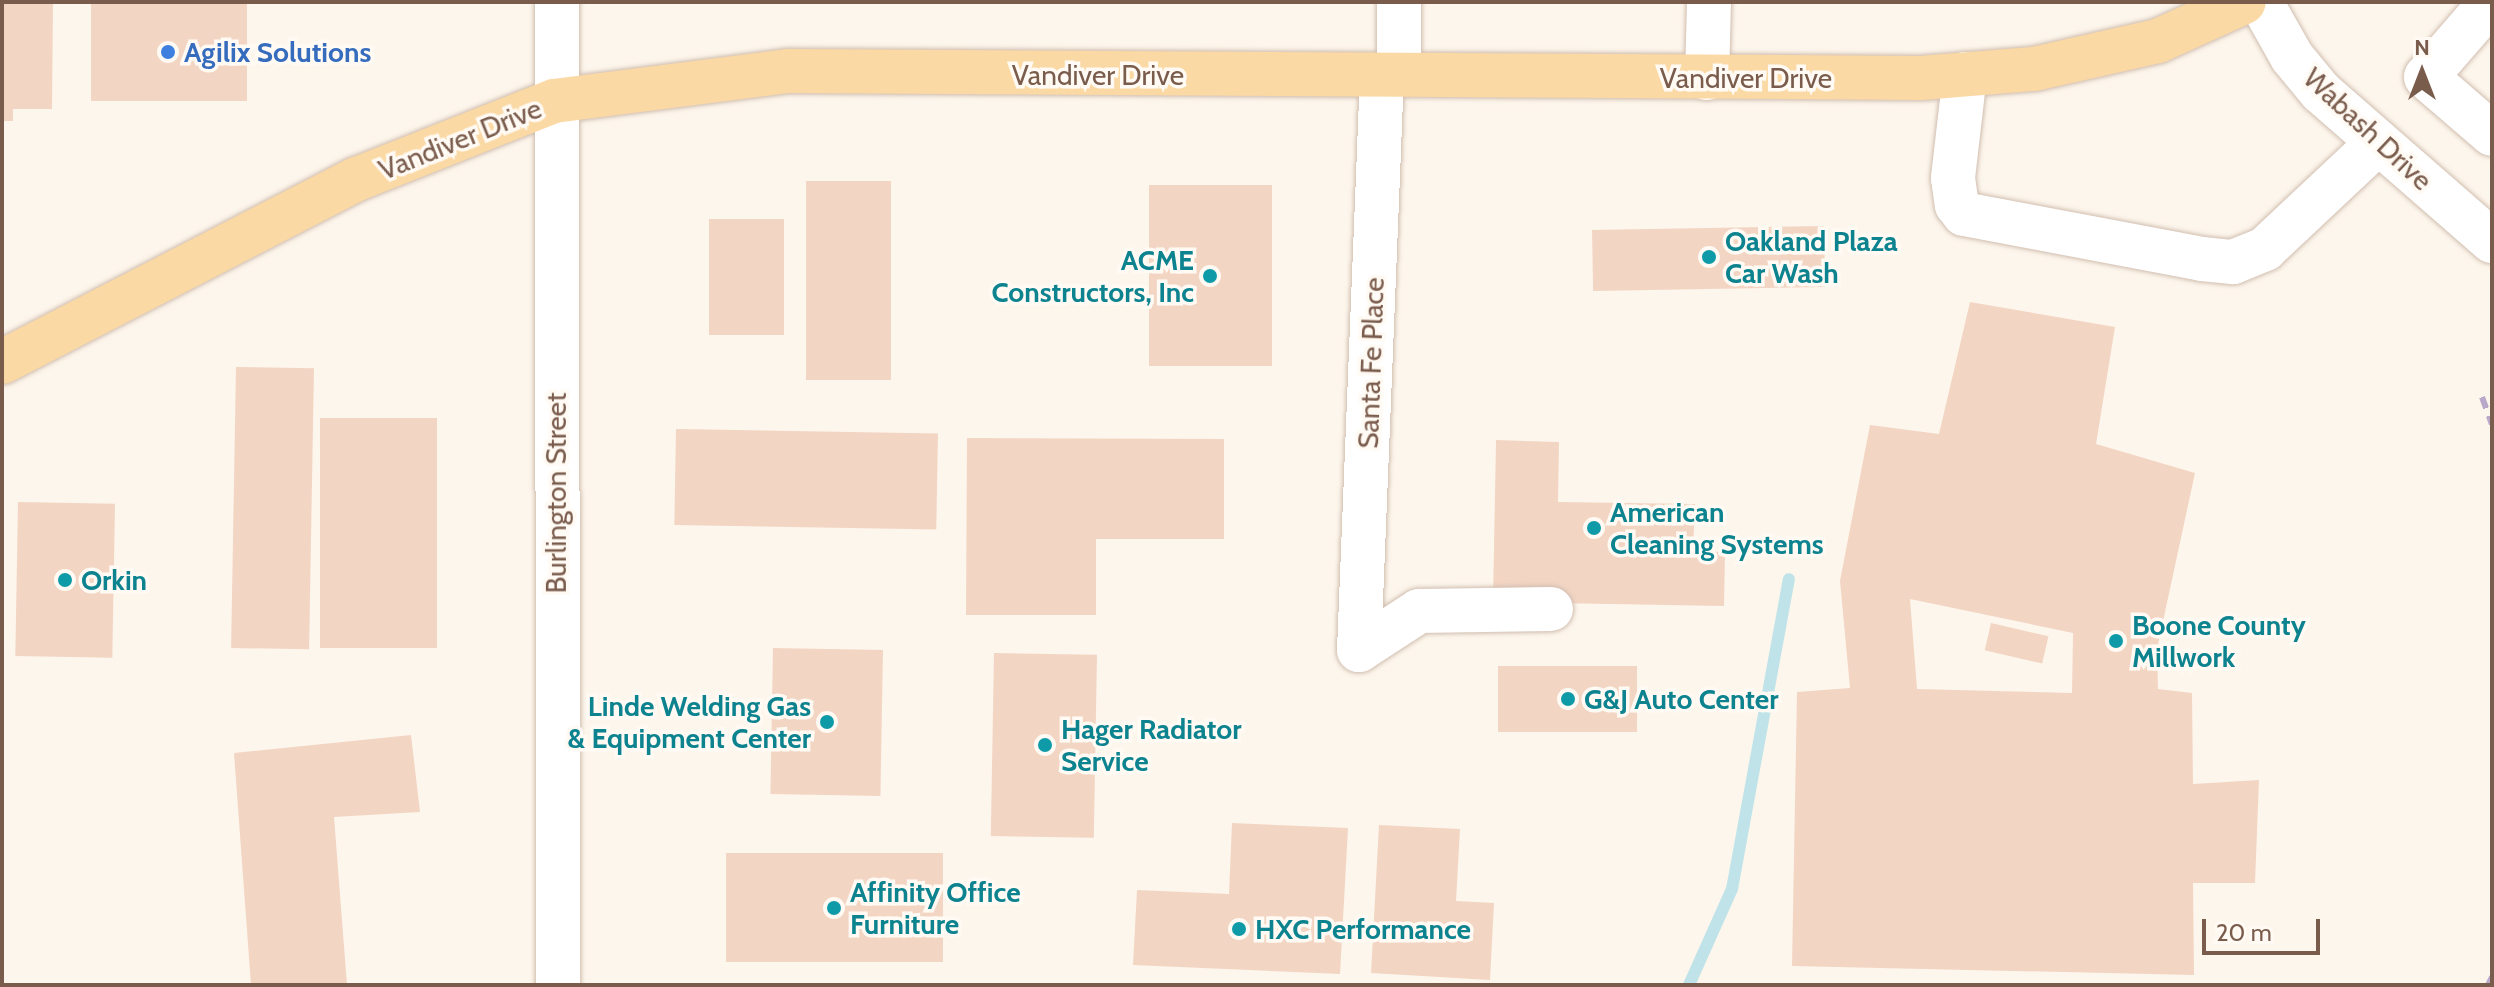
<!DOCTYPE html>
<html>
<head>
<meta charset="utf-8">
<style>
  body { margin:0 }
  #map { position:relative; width:2494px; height:987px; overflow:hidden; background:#fdf6ec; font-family:Cabin,sans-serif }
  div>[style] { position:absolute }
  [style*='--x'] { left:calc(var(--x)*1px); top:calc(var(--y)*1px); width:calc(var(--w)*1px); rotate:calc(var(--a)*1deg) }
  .stream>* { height:12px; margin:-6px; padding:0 6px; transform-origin:6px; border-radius:6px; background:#bfe3e8 }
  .building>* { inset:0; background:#f3d5c3; transform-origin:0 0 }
  .roads { filter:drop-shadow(0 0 2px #d1beb0) drop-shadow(0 0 2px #d1beb0) }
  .minor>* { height:44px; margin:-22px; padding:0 22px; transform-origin:22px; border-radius:22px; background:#fff }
  .major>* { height:44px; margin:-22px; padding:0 22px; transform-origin:22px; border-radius:22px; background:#fbd9a5 }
  .rail>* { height:6px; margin-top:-3px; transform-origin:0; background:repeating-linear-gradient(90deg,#b9a8c9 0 12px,transparent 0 20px) }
  .dots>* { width:22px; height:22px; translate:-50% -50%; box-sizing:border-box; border:4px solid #fffaf3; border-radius:50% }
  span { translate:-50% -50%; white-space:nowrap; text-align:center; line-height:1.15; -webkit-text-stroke:7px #fffaf3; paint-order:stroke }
  .shop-label { font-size:28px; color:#366cbe; font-weight:700 }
  .left { translate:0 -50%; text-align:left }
  .street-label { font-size:28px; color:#7a5c4d }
  .culture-label { font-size:28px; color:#0d838f; font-weight:700 }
  .right { translate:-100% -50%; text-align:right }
  .frame { position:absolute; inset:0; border:4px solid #7a5c4d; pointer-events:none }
  .north { position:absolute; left:2382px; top:32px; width:80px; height:80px; -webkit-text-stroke:6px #fffaf3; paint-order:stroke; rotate:0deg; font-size:22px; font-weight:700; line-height:32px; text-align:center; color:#7a5c4d }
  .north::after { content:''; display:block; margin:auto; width:28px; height:36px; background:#7a5c4d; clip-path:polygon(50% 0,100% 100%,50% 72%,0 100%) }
  .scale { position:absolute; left:2202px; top:919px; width:118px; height:36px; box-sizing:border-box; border:4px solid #7a5c4d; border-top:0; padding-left:10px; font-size:24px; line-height:28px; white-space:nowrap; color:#7a5c4d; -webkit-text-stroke:6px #fffaf3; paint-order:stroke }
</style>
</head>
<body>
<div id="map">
  <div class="stream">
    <div style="--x:1689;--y:985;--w:105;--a:-65.9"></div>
    <div style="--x:1732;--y:889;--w:315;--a:-79.6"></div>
  </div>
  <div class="building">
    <div style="clip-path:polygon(2px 2px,53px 2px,52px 109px,13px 109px,13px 121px,2px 121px)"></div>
    <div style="left:91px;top:2px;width:156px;height:99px"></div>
    <div style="left:806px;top:181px;width:85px;height:199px"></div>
    <div style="left:1149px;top:185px;width:123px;height:181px"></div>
    <div style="left:709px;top:219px;width:75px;height:116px"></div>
    <div style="left:1824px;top:226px;width:61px;height:232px;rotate:89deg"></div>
    <div style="clip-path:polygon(evenodd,1970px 302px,2115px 327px,2096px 444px,2195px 473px,2157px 649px,2158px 689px,2192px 693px,2193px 784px,2259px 780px,2255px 883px,2193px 883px,2194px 975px,1792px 966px,1797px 692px,1850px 688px,1840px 581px,1870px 425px,1939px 434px,1970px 302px,1910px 599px,2073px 633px,2072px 693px,1917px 689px,1910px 599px)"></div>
    <div style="left:236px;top:367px;width:78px;height:281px;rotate:1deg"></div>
    <div style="left:437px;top:418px;width:230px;height:117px;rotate:90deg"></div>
    <div style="left:676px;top:429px;width:262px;height:96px;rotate:1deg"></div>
    <div style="clip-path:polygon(967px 438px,1224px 439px,1224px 539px,1096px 539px,1096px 615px,966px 615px)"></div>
    <div style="clip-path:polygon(1496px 440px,1559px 442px,1558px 502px,1695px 504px,1693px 551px,1725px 552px,1724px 606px,1493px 602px)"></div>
    <div style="left:18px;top:502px;width:97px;height:154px;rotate:1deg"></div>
    <div style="left:1991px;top:623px;width:59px;height:28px;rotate:13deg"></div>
    <div style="left:773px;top:648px;width:110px;height:146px;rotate:1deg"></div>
    <div style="left:994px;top:653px;width:103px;height:183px;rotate:1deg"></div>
    <div style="left:1498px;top:666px;width:139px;height:66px"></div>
    <div style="clip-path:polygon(411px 735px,420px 812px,334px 817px,347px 985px,251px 985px,234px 753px)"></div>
    <div style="clip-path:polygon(1232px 823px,1348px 828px,1340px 974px,1133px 965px,1137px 890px,1229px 894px)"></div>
    <div style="clip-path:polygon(1379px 825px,1460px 829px,1456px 901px,1494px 903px,1490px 980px,1371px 973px)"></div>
    <div style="left:726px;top:853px;width:217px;height:109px"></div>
  </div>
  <div class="roads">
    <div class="minor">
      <div style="--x:557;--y:2;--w:983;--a:89.94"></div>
      <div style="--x:1399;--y:2;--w:72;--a:90"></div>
      <div style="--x:2261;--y:2;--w:63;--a:60.6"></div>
      <div style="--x:2292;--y:57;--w:45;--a:50.4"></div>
      <div style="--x:2321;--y:92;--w:227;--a:41.1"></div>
      <div style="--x:2491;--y:2;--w:99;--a:130.9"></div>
      <div style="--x:2426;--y:77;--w:87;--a:40.8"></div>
      <div style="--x:1965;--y:74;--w:105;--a:96.6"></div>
      <div style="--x:1953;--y:178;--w:27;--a:82"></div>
      <div style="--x:1957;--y:205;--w:11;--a:52"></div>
      <div style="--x:1964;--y:214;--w:242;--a:10.7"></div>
      <div style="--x:2202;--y:259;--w:31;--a:6"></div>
      <div style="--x:2233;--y:262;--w:35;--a:-22"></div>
      <div style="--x:2265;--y:249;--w:155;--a:-43.2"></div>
      <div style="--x:1707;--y:78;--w:76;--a:-88.5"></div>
      <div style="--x:1359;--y:650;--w:574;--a:-87.71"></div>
      <div style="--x:1359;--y:650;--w:72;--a:-33"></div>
      <div style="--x:1419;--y:611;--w:132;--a:-0.9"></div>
    </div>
    <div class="major">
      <div style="--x:2;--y:362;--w:399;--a:-27.3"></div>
      <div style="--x:357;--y:179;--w:212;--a:-21.6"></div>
      <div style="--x:554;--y:101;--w:236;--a:-7.3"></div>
      <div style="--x:788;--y:71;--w:1133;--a:0.35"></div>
      <div style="--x:1921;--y:78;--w:113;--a:-4.6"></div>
      <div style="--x:2034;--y:69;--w:127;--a:-12.7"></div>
      <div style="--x:2158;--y:41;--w:94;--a:-24.4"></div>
    </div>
  </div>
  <div class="rail">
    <div style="--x:2482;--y:397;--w:29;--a:70"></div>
    <div style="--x:2488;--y:985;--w:9;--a:-63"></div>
  </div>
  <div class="dots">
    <div style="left:168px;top:52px;background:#3f7fe0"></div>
    <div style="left:1709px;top:257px;background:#0f9aa8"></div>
    <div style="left:1210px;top:276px;background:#0f9aa8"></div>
    <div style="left:1594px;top:528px;background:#0f9aa8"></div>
    <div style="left:65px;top:580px;background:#0f9aa8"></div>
    <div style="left:2116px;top:641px;background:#0f9aa8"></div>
    <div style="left:1568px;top:699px;background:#0f9aa8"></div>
    <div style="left:827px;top:722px;background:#0f9aa8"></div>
    <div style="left:1045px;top:745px;background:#0f9aa8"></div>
    <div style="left:834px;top:908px;background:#0f9aa8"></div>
    <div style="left:1239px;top:929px;background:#0f9aa8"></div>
  </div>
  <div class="shop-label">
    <span class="left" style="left:184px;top:52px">Agilix Solutions</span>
  </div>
  <div class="street-label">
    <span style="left:1098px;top:75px">Vandiver Drive</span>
    <span style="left:1746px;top:78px">Vandiver Drive</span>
    <span style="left:2368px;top:129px;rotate:43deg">Wabash Drive</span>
    <span style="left:460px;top:139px;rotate:-22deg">Vandiver Drive</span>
    <span style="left:1371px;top:363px;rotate:-88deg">Santa Fe Place</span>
    <span style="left:556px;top:493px;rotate:-90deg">Burlington Street</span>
  </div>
  <div class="culture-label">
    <span class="left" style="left:1725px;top:257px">Oakland Plaza<br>Car Wash</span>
    <span class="right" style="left:1194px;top:276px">ACME<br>Constructors, Inc</span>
    <span class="left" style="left:1610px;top:528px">American<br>Cleaning Systems</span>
    <span class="left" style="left:81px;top:580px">Orkin</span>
    <span class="left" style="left:2132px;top:641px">Boone County<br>Millwork</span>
    <span class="left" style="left:1584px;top:699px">G&amp;J Auto Center</span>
    <span class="right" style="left:811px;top:722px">Linde Welding Gas<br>&amp; Equipment Center</span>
    <span class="left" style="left:1061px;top:745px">Hager Radiator<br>Service</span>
    <span class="left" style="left:850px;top:908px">Affinity Office<br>Furniture</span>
    <span class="left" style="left:1255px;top:929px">HXC Performance</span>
  </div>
  <div class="frame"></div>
  <div class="north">N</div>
  <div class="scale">20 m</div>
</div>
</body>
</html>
